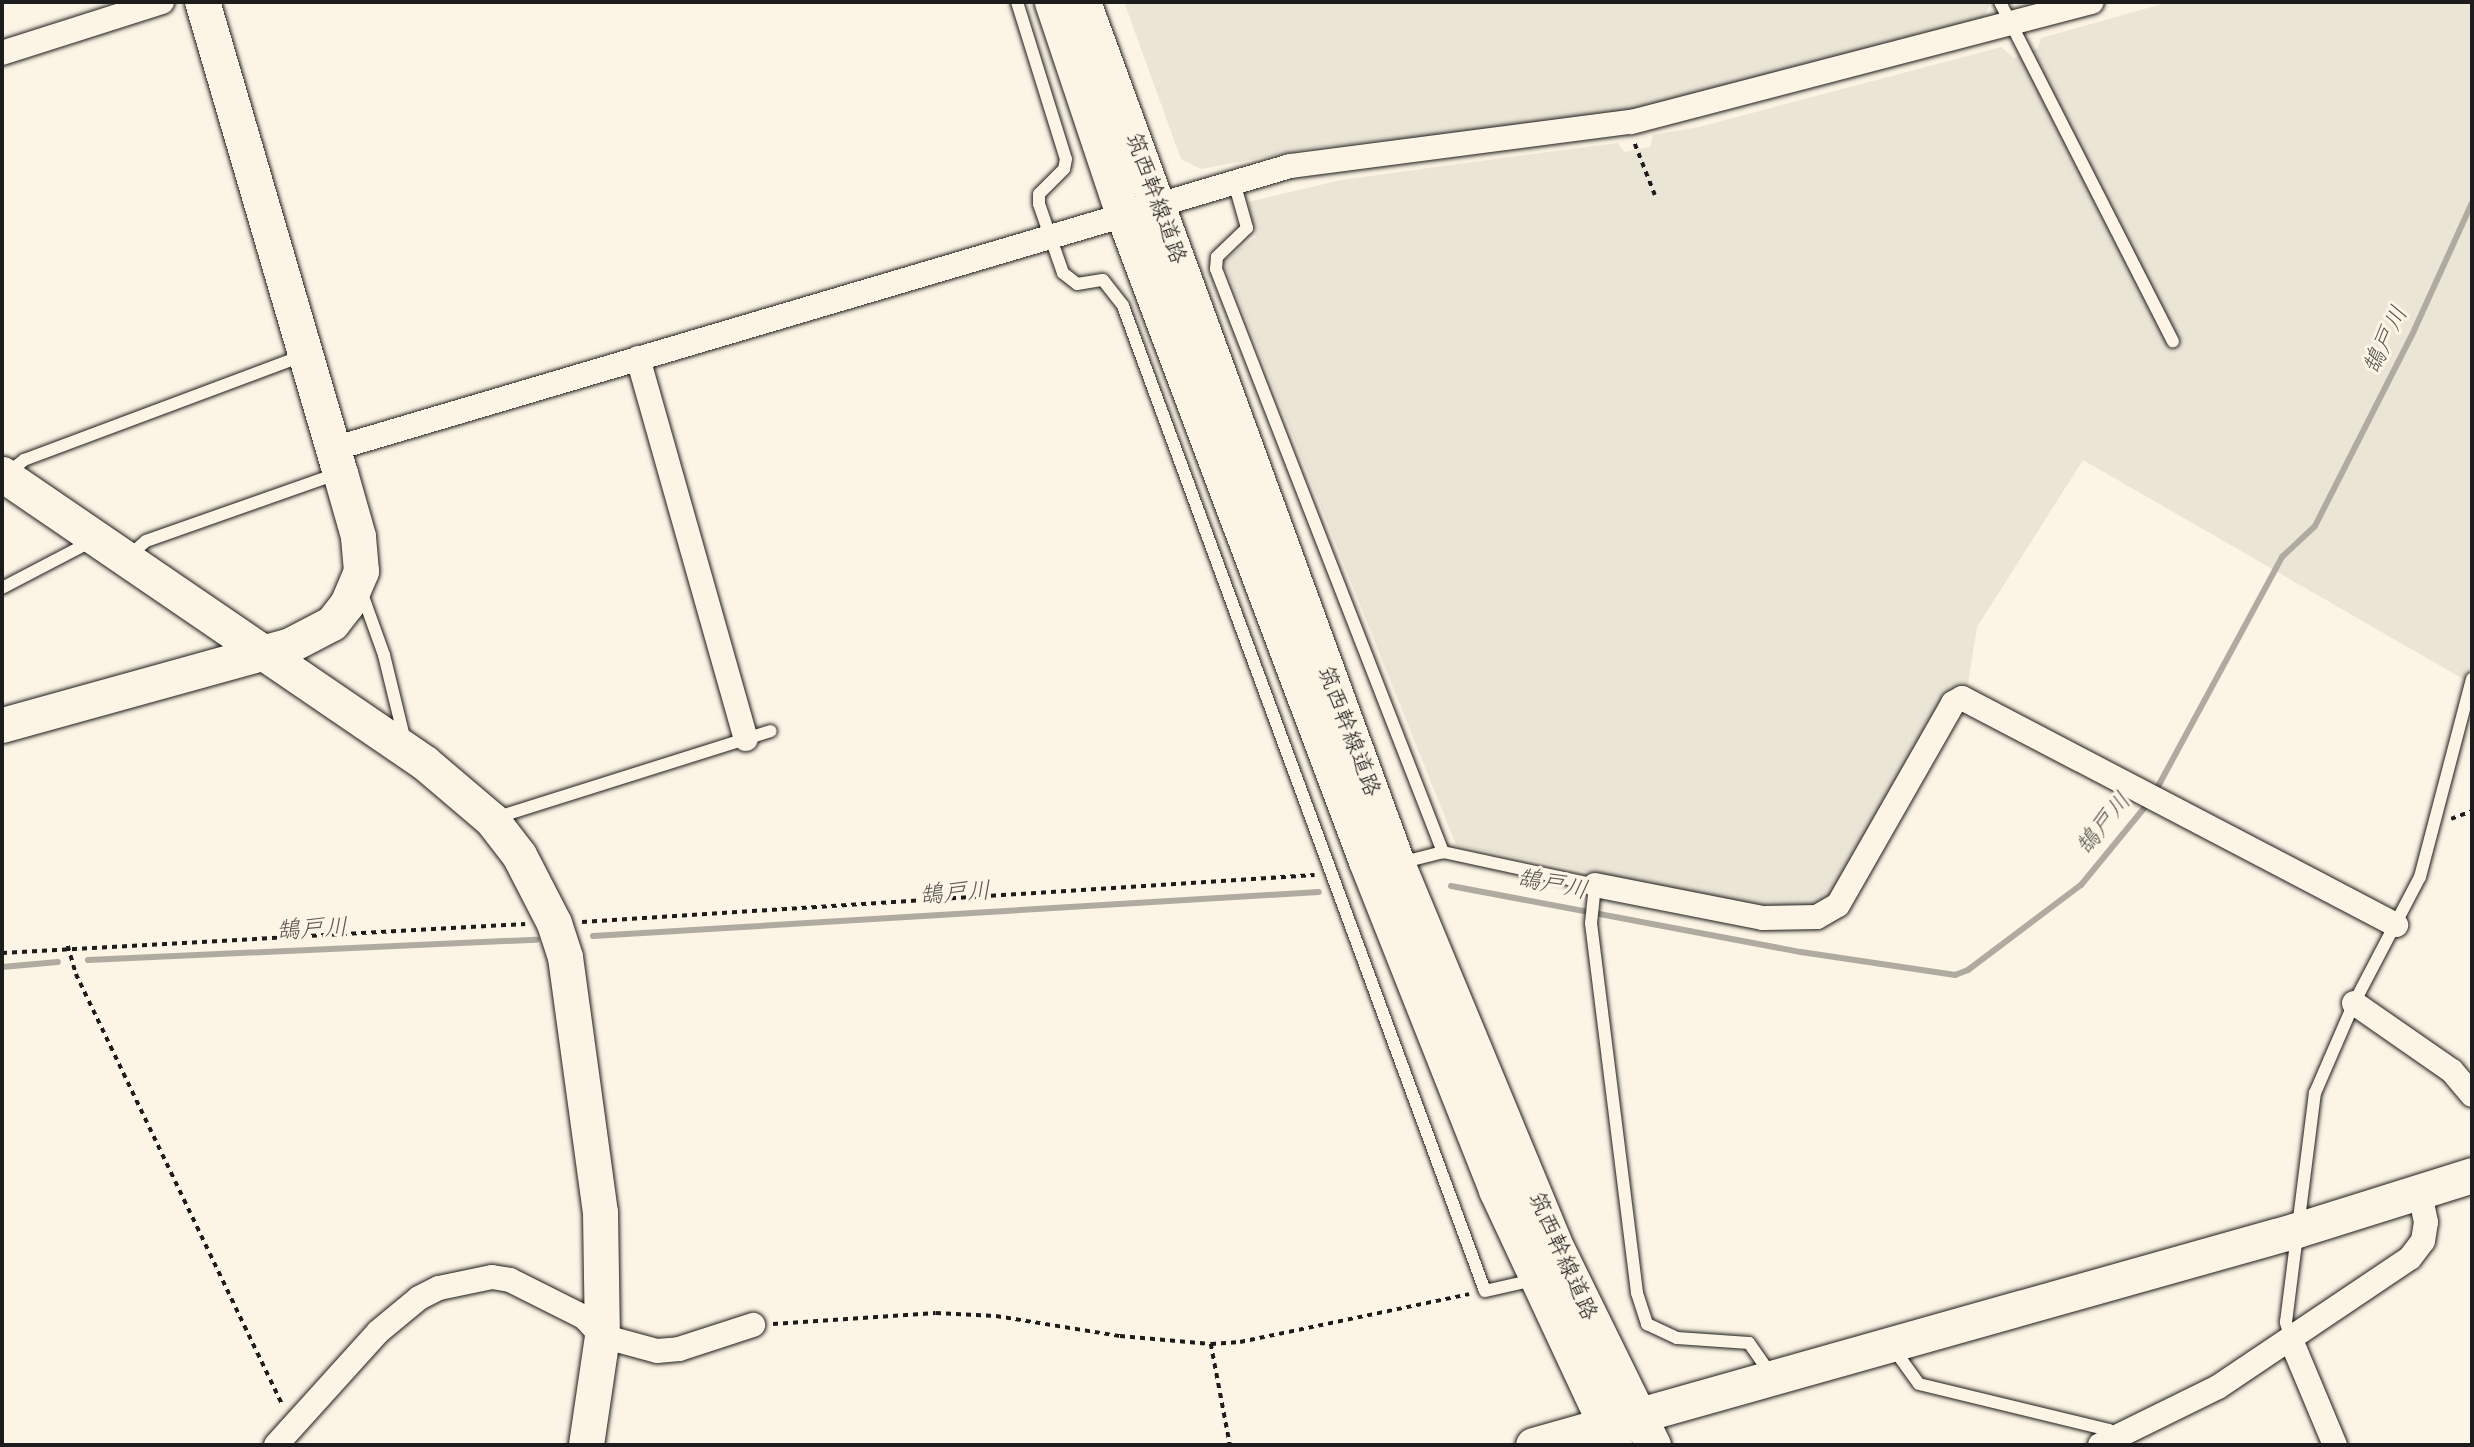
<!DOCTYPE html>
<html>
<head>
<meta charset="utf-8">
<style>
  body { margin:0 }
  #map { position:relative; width:2474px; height:1447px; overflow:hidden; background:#fcf5e5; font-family:"Indie Flower","Klee One",sans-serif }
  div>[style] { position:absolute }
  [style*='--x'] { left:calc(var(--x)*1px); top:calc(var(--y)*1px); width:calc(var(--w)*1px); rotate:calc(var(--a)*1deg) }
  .built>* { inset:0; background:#ebe5d6 }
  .stream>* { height:6px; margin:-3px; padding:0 3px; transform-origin:3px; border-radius:3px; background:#b0aba1 }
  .path>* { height:3.5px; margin-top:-1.75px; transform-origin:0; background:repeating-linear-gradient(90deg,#1c1c1c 0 5px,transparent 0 10px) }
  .roads { filter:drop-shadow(0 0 2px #1c1c1c) drop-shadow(0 0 2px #1c1c1c) }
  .lane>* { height:12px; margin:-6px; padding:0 6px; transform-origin:6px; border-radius:6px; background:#fcf5e5 }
  .street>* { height:24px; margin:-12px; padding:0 12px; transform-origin:12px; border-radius:12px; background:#fcf5e5 }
  .secondary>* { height:35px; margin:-17.5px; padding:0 17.5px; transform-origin:17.5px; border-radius:17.5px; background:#fcf5e5 }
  span { translate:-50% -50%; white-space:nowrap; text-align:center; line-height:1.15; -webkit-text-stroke:6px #fcf5e5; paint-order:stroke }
  .street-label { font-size:23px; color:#1c1c1c }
  .water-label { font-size:24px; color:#575551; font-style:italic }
  .frame { position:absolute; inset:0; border:4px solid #1c1c1c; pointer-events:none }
</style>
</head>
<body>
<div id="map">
  <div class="built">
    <div style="clip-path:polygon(1124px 2px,2000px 2px,1990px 3px,1984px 19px,1594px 119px,1320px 147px,1201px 169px,1181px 159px)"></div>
    <div style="clip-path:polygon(2169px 2px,2472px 2px,2472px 684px,2083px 460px,1977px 627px,1967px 689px,1836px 896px,1797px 914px,1456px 845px,1223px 261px,1256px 237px,1248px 202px,1341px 180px,1510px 157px,1618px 143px,1624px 152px,1650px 147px,1653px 135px,1699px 127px,2001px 47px,2014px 58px,2038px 48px,2041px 38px)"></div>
  </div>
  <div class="stream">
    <div style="--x:2155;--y:792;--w:267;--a:-61.6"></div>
    <div style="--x:2282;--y:557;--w:45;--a:-43.2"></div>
    <div style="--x:2315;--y:526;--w:214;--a:-63.1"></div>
    <div style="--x:2412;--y:335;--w:145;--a:-65.6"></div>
    <div style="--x:1451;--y:886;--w:356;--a:10.7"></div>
    <div style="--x:1801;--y:952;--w:156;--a:8.5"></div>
    <div style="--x:1955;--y:975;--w:14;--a:-21"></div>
    <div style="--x:1968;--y:970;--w:141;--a:-37"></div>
    <div style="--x:2081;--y:885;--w:109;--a:-50.6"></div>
    <div style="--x:593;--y:936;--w:727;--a:-3.47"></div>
    <div style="--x:88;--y:960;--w:449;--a:-2.6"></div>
    <div style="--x:2;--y:967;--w:56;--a:-5.1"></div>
  </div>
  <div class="path">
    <div style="--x:1635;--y:144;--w:55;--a:68.6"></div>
    <div style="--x:2451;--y:819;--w:22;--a:-21"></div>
    <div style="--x:582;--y:922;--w:734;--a:-3.67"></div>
    <div style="--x:68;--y:946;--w:29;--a:74"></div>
    <div style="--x:76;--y:974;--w:480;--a:64.4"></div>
    <div style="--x:2;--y:953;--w:524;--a:-3.17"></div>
    <div style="--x:773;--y:1324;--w:163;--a:-3.9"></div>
    <div style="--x:936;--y:1313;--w:60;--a:2.9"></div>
    <div style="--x:996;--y:1316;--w:126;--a:9.2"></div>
    <div style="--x:1120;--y:1336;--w:91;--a:5"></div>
    <div style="--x:1211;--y:1344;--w:103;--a:79.3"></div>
    <div style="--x:1211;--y:1344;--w:29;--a:-4"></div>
    <div style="--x:1240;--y:1342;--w:234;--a:-11.8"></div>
  </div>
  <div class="roads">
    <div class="lane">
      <div style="--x:1017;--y:2;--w:164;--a:72.7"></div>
      <div style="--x:1066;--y:159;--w:10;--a:101"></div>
      <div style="--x:1064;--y:169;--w:35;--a:135"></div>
      <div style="--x:1039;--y:194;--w:10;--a:90"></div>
      <div style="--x:1039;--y:204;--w:73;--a:70.8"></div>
      <div style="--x:1063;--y:273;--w:18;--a:38"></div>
      <div style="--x:1077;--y:284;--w:26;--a:-9"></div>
      <div style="--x:1103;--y:280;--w:33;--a:52"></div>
      <div style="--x:1123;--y:306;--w:1049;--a:69.82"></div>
      <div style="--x:1485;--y:1291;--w:50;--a:-12.7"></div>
      <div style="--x:2000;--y:2;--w:381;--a:63"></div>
      <div style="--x:1234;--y:182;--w:48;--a:74.2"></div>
      <div style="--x:1247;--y:228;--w:42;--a:136"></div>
      <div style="--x:1217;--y:257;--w:12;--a:95"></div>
      <div style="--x:1216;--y:269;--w:626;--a:68.73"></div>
      <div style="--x:8;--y:473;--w:21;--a:-39"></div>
      <div style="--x:24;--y:460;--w:297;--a:-20.5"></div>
      <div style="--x:127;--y:558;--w:25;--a:-42"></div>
      <div style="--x:146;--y:541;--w:205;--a:-19.4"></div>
      <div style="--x:2;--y:588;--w:102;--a:-27.6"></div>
      <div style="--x:361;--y:591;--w:68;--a:70.2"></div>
      <div style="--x:384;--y:655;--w:89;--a:76.3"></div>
      <div style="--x:495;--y:818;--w:289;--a:-17.5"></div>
      <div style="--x:1400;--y:863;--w:44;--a:-14.3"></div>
      <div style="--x:1443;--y:852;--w:156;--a:12.2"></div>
      <div style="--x:1595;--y:885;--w:38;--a:96"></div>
      <div style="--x:1591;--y:923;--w:373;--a:82.9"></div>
      <div style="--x:1637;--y:1293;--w:33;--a:72"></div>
      <div style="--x:1647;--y:1324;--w:33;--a:25"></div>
      <div style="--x:1677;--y:1338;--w:72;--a:4"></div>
      <div style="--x:1749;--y:1343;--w:40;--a:55.1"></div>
      <div style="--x:2291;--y:1340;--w:19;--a:-106"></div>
      <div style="--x:2286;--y:1322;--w:231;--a:-82.8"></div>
      <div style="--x:2315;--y:1093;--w:98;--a:-66.6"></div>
      <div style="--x:2354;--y:1003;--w:142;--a:-62.4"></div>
      <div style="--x:2420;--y:877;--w:205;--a:-75.3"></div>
      <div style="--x:1893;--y:1348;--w:44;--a:54.2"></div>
      <div style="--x:1919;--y:1384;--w:195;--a:13.6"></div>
      <div style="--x:2109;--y:1430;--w:11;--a:63"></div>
    </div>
    <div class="street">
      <div style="--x:2;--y:53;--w:168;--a:-17.7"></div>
      <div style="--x:638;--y:358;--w:396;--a:74.2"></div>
      <div style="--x:333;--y:449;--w:998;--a:-16.47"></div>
      <div style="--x:1290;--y:166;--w:344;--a:-7.4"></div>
      <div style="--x:1631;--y:122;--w:476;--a:-14.6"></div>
      <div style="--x:1595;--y:885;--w:171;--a:11.1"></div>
      <div style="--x:1763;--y:918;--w:54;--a:-1.1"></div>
      <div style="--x:1817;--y:917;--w:24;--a:-30"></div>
      <div style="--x:1838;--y:905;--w:232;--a:-60.3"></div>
      <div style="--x:1953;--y:703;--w:10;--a:-29"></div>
      <div style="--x:1962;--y:698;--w:490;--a:27.6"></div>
      <div style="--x:2354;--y:1003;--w:119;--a:34.8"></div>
      <div style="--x:2452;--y:1071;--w:31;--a:50"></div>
      <div style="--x:2291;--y:1340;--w:114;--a:67.3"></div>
      <div style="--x:276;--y:1445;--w:152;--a:-47.9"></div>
      <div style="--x:378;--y:1332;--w:53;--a:-39.7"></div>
      <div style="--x:419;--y:1298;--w:22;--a:-27"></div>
      <div style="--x:439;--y:1288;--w:54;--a:-11.7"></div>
      <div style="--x:492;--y:1277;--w:18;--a:9"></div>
      <div style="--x:510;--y:1280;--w:83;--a:26.6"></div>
      <div style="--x:584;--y:1317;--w:26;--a:47"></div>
      <div style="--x:602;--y:1336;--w:57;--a:15.3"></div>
      <div style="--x:657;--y:1351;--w:22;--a:-5"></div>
      <div style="--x:679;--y:1349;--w:78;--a:-18"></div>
      <div style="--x:2100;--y:1445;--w:131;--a:-26.2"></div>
      <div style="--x:2218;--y:1387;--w:231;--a:-33.9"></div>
      <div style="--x:2410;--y:1258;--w:21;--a:-53"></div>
      <div style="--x:2423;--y:1241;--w:19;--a:-81"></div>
      <div style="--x:2426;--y:1222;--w:30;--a:-102"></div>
    </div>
    <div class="secondary">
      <div style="--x:1052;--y:2;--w:224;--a:71.5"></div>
      <div style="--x:1123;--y:214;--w:691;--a:69.41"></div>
      <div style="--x:1366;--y:861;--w:354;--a:68.4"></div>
      <div style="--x:1496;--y:1190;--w:281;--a:65"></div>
      <div style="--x:1083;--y:2;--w:916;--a:69.96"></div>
      <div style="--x:1397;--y:863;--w:420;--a:67.5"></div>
      <div style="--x:1558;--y:1251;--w:216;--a:63.9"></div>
      <div style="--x:2;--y:474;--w:512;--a:34.34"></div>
      <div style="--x:425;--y:763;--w:88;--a:40.4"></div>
      <div style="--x:492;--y:820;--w:44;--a:52.4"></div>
      <div style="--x:519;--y:855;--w:76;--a:62.8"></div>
      <div style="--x:554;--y:923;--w:36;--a:72"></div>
      <div style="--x:565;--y:957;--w:257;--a:82.2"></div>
      <div style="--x:600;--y:1212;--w:124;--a:89.1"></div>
      <div style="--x:602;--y:1336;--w:110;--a:98.4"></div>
      <div style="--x:2;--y:725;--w:299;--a:-15.5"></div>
      <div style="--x:290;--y:645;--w:47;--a:-27.6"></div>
      <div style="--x:332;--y:623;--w:24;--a:-52"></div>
      <div style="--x:347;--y:604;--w:36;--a:-67"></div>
      <div style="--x:361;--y:571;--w:35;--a:-95"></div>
      <div style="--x:358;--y:536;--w:66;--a:-105.9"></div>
      <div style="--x:340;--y:473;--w:491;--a:-106.3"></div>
      <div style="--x:1533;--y:1445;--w:794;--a:-15.72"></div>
      <div style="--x:2297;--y:1230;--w:183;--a:-17.4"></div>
    </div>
  </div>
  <div class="street-label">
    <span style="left:1154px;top:199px;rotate:70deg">筑西幹線道路</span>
    <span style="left:1347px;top:732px;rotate:69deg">筑西幹線道路</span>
    <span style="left:1561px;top:1257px;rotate:66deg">筑西幹線道路</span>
  </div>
  <div class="water-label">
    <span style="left:2387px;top:341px;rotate:-64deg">鵠戸川</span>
    <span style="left:2105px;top:825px;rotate:-51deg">鵠戸川</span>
    <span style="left:1552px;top:886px;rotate:11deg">鵠戸川</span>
    <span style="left:955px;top:895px;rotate:-4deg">鵠戸川</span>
    <span style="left:312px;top:931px;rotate:-3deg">鵠戸川</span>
  </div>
  <div class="frame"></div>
</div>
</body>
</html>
